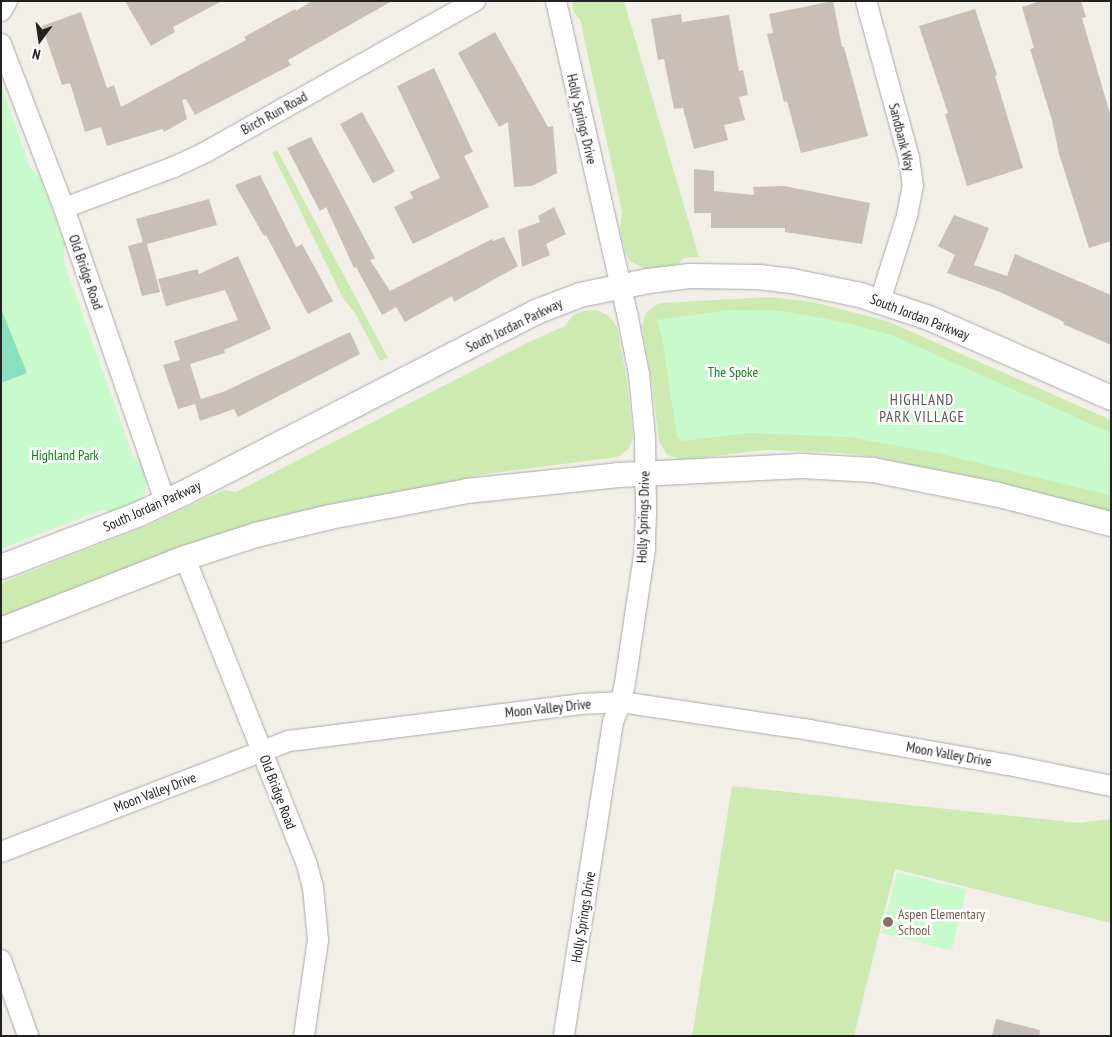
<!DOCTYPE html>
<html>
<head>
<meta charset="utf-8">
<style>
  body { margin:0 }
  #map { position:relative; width:1112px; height:1037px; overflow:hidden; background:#f2efe9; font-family:"PT Sans Narrow",sans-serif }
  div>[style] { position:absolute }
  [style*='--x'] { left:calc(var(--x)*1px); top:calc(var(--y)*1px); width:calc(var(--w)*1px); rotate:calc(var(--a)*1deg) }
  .grass>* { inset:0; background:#cdebb0 }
  .park>* { inset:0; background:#c8facc; transform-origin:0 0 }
  .pitch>* { inset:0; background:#88e0be }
  .building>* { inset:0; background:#c7bfb8; transform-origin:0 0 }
  .roads { filter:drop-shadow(0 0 1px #a9a9a9) drop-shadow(0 0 1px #a9a9a9) }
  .minor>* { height:20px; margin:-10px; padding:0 10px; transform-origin:10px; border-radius:10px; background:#fff }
  .tertiary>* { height:24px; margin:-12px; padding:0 12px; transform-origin:12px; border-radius:12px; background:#fff }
  .dots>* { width:14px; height:14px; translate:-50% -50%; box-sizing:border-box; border:2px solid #fff; border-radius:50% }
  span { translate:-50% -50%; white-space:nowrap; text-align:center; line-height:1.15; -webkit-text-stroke:5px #fff; paint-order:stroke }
  .street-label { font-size:14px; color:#222 }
  .park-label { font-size:14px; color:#0c8416 }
  .education-label { font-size:14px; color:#785e54 }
  .left { translate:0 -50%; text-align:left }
  .neighbourhood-label { font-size:15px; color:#555; letter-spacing:1px }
  .frame { position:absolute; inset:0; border:2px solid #222; pointer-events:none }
  .north { position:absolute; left:15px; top:15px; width:50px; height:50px; -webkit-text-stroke:4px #fff; paint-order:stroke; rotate:194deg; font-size:14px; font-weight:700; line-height:20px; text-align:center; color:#222 }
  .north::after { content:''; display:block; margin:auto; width:18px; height:22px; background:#222; clip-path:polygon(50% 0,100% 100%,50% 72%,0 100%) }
</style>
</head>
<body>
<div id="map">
  <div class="grass">
    <div style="clip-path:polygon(572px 1px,624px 1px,699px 257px,684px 258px,676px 267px,649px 271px,630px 261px,625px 252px,620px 228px,622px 212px,580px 19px,574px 13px)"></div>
    <div style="clip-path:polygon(277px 150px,388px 358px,380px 361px,355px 313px,343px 298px,272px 153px)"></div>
    <div style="clip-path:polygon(769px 297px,813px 302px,887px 321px,1111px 420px,1111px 513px,882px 458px,842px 453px,764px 450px,685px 460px,667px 455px,659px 441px,652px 383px,642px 326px,646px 313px,656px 305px,662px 303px)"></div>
    <div style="clip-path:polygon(597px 310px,609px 316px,617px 327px,627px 381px,633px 437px,629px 448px,618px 457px,485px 474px,408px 494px,320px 507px,282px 515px,245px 527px,1px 622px,1px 583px,151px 524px,224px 490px,236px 492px,529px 342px,565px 326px,573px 315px,584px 311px)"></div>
    <div style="clip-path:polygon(732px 786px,1078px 823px,1111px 819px,1111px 923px,895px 869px,854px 1036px,692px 1036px)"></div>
  </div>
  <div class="park">
    <div style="clip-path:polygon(1px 84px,30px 167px,40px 178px,65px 245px,64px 262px,133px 456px,141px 463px,147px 476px,145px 492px,136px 503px,113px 513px,102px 510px,1px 549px)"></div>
    <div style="clip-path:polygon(730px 310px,783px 311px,852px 324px,894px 336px,1111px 433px,1109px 495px,937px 453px,849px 437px,749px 433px,681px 441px,677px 436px,662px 337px,657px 320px)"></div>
    <div style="left:897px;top:872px;width:72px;height:63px;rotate:14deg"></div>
  </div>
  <div class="pitch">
    <div style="clip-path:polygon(1px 309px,27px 373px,1px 383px)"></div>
  </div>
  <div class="building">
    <div style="clip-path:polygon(125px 1px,222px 1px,173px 27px,175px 32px,151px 46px)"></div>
    <div style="clip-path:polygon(312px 1px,392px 1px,288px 60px,291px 65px,195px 115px,186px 99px,182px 100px,187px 119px,164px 132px,162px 129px,107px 146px,101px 127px,85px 132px,70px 83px,62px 85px,42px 26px,81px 12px,107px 88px,114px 85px,121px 107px,246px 40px,244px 37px,295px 9px,296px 11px)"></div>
    <div style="clip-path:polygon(833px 1px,842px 47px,844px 47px,868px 136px,801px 153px,787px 101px,784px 102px,767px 34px,773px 33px,769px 14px)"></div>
    <div style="clip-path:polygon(1040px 1px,1081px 1px,1086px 17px,1082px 18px,1111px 117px,1111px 241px,1089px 248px,1059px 154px,1052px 120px,1030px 49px,1034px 48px,1022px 7px)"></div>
    <div style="clip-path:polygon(975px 9px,997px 75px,995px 76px,1023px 168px,967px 186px,945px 114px,948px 113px,919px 26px)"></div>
    <div style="clip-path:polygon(681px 14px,682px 22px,729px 15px,739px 71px,743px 70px,748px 95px,739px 97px,745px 120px,724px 125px,728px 140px,694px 149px,683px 108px,674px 109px,664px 59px,658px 60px,651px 19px)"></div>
    <div style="clip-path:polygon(495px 32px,548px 127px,553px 126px,557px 173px,532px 186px,514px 187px,508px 122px,499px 127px,458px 53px)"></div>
    <div style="clip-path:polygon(434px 68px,473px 152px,464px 156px,489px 207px,413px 244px,394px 207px,413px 198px,410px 192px,440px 178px,397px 86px)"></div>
    <div style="left:362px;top:112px;width:68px;height:25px;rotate:61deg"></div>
    <div style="clip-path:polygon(311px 137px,375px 258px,370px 260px,390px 291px,492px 239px,493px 241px,504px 237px,518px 266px,454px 302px,452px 296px,405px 322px,396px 307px,382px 315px,356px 267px,354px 268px,326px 207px,320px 211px,287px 148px)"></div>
    <div style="clip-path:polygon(694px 169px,714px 171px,714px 191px,754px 195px,753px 187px,784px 186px,870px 203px,862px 244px,785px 232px,785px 228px,711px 228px,711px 213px,694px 213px)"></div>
    <div style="clip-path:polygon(260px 175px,296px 247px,302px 244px,333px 301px,308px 314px,266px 235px,264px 236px,235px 185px)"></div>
    <div style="clip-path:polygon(209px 199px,217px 225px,147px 244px,160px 292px,142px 296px,128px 246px,143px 242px,136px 219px)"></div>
    <div style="clip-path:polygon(554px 207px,566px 234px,546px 244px,550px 255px,522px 267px,518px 230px,540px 222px,538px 216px)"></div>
    <div style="clip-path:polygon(954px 215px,989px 228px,974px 265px,1007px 276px,1015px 254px,1111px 295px,1111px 345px,1063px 324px,1064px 322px,1000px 292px,947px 273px,955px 255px,938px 246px)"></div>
    <div style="clip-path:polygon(238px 256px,271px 329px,224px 350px,225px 353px,190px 364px,201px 399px,223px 392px,350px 332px,360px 354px,238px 417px,234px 409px,200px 421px,195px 404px,178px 409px,163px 365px,180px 360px,174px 341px,238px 320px,225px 290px,166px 306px,158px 279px,198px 269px,199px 274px)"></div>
    <div style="clip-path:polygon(996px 1019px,1040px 1030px,1039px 1036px,992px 1036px)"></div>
  </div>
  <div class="roads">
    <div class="minor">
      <div style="--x:556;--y:1;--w:320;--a:77.2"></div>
      <div style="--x:627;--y:313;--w:62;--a:78.9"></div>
      <div style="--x:639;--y:374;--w:63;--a:84.6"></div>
      <div style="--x:645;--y:437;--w:76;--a:89.2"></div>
      <div style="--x:646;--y:513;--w:36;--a:92"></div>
      <div style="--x:645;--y:549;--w:135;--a:98.5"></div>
      <div style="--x:625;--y:683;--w:19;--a:102"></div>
      <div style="--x:621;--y:702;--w:22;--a:112"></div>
      <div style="--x:613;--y:722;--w:318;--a:98.9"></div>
      <div style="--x:866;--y:1;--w:163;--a:74.7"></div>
      <div style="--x:909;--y:158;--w:27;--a:82"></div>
      <div style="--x:913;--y:185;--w:32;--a:101"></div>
      <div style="--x:907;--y:216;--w:89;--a:107.6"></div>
      <div style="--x:1;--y:11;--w:12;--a:-59"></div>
      <div style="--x:1;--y:44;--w:176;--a:69"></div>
      <div style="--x:64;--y:208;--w:311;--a:71"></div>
      <div style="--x:64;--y:208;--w:117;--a:-20.4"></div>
      <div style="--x:174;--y:167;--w:33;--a:-25"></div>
      <div style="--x:204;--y:153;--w:311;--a:-29.3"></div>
      <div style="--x:185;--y:558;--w:330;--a:68.3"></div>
      <div style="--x:307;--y:865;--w:23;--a:75"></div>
      <div style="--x:313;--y:887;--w:53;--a:84.6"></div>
      <div style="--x:318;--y:940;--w:97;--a:98.3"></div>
      <div style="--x:1;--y:852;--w:309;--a:-21.1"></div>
      <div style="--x:289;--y:741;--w:294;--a:-7.2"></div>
      <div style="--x:581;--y:704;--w:40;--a:-2.9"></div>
      <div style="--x:621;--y:702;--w:191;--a:8.4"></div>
      <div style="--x:810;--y:730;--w:202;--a:10"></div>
      <div style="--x:1009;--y:765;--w:104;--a:11.6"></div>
      <div style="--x:1;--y:960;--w:81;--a:70.4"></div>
    </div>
    <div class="tertiary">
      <div style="--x:1;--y:567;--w:148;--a:-21"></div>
      <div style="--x:139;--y:514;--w:50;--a:-25"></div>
      <div style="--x:184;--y:493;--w:396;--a:-27.2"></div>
      <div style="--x:536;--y:312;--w:47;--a:-21.1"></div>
      <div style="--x:580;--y:295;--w:69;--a:-11.6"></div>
      <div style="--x:648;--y:281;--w:42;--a:-6.8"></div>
      <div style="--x:690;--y:276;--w:69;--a:0.8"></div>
      <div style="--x:759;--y:277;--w:33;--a:7"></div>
      <div style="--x:792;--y:281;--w:69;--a:11.6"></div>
      <div style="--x:860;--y:295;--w:73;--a:18.4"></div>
      <div style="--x:929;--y:318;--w:199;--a:23.7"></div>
      <div style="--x:1;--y:630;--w:198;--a:-21.4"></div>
      <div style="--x:185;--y:558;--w:75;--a:-17.9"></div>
      <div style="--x:256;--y:535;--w:76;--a:-13.7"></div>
      <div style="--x:330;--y:517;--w:139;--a:-10.7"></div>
      <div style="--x:467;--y:491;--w:152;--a:-6"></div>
      <div style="--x:618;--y:475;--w:184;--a:-2.8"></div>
      <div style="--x:802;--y:466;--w:71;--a:3.2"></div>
      <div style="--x:873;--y:470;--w:128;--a:11.2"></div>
      <div style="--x:999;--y:495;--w:116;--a:14.5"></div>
    </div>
  </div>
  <div class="dots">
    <div style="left:888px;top:922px;background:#8d6e63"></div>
  </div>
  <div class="street-label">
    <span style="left:274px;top:113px;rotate:-29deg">Birch Run Road</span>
    <span style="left:582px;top:119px;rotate:77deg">Holly Springs Drive</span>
    <span style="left:902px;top:137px;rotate:76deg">Sandbank Way</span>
    <span style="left:86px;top:272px;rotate:71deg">Old Bridge Road</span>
    <span style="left:920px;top:317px;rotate:21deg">South Jordan Parkway</span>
    <span style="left:514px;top:325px;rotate:-26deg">South Jordan Parkway</span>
    <span style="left:152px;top:506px;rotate:-24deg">South Jordan Parkway</span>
    <span style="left:643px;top:517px;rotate:-88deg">Holly Springs Drive</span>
    <span style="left:548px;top:708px;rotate:-6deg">Moon Valley Drive</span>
    <span style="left:949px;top:754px;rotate:10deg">Moon Valley Drive</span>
    <span style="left:155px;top:792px;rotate:-21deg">Moon Valley Drive</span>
    <span style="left:278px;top:792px;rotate:69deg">Old Bridge Road</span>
    <span style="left:583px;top:917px;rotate:-81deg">Holly Springs Drive</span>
  </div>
  <div class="park-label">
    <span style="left:733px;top:372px">The Spoke</span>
    <span style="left:65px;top:455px">Highland Park</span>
  </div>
  <div class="education-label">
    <span class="left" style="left:898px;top:922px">Aspen Elementary<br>School</span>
  </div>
  <div class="neighbourhood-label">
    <span style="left:922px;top:408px">HIGHLAND<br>PARK VILLAGE</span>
  </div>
  <div class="frame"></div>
  <div class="north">N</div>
</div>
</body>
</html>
